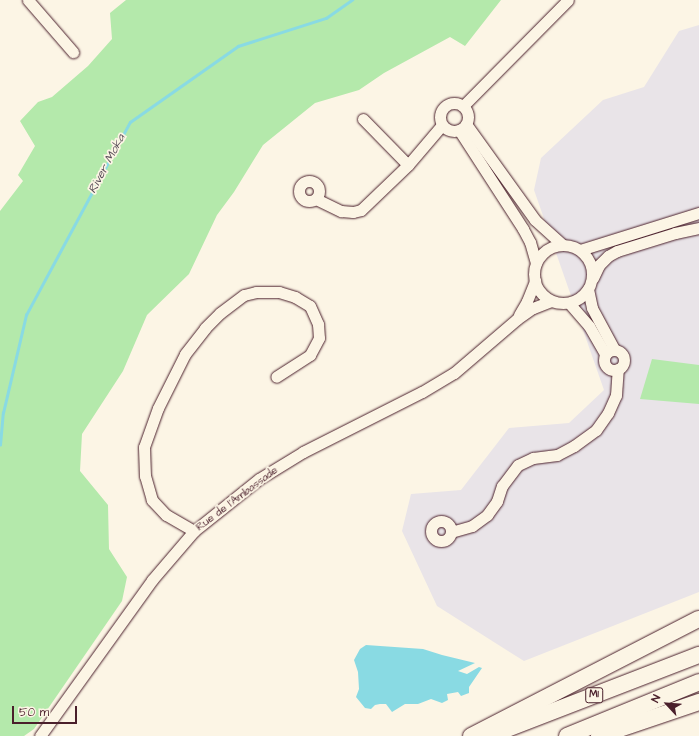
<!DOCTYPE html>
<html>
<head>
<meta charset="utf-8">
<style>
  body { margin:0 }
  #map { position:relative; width:699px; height:736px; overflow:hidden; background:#fcf5e5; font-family:"Architects Daughter",sans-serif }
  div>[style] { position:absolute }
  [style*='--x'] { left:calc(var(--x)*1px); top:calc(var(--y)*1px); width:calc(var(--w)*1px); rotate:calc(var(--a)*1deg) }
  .built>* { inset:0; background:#e9e4e8 }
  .green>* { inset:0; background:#b4e9ab }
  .water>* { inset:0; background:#89dae3 }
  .stream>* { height:2.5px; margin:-1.25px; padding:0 1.25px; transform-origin:1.25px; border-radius:1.25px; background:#89dae3 }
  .roads { filter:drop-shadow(0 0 1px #4a1f2b) drop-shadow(0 0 1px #4a1f2b) }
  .minor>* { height:11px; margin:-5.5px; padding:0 5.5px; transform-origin:5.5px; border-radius:5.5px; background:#fcf5e5 }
  .minor>.ring { margin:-5.5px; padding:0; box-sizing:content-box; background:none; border:11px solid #fcf5e5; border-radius:50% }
  .highway>* { height:16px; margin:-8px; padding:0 8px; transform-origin:8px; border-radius:8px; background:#fcf5e5 }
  span { translate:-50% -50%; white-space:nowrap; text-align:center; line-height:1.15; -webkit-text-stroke:3.5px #fcf5e5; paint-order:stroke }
  .shield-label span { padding:1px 3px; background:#fcf5e5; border:1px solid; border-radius:3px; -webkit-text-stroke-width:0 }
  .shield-label { font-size:10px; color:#4a1f2b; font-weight:700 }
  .street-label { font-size:11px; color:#4a1f2b }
  .water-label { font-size:12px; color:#5a4e59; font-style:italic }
  .north { position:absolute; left:647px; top:684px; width:40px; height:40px; -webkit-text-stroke:3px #fcf5e5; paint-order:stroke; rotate:296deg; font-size:11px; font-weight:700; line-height:16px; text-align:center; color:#4a1f2b }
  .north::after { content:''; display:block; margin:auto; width:14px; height:18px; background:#4a1f2b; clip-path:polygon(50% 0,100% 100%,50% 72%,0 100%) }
  .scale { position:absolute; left:12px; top:706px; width:65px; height:18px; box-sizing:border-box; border:2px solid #4a1f2b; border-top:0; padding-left:5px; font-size:12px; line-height:14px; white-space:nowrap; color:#4a1f2b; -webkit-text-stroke:3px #fcf5e5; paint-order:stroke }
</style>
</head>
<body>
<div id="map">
  <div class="built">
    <div style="clip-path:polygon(699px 25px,699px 592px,524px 661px,437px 606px,402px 531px,411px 494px,461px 490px,509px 428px,569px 423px,604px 390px,534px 190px,541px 158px,603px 100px,644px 87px,679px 31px)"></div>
  </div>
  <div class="green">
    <div style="clip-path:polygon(126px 0,501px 0,465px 46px,450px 37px,384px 73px,359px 90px,315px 103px,263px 145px,234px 192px,217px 215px,189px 274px,147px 315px,123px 371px,82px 434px,80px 471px,108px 505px,109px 549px,127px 577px,122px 601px,34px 729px,24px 736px,0 736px,0 211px,23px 181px,18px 175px,35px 146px,20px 121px,38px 102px,52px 97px,88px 66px,112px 39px,110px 13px)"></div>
    <div style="clip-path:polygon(652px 359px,699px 365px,699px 404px,640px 399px)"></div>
  </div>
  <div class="water">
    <div style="clip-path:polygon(366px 645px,423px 649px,442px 655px,475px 663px,458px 671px,467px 674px,479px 667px,482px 668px,469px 687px,469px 693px,461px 696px,458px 692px,447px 694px,448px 700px,442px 703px,431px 699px,418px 704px,405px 704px,392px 712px,386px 704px,380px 704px,375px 705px,371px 709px,365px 708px,356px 697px,359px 689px,358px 672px,354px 660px,360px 649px)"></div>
  </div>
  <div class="stream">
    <div style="--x:0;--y:445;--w:32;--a:-85"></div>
    <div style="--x:3;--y:413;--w:101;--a:-76.8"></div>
    <div style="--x:26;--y:315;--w:219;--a:-61.7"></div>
    <div style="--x:130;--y:122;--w:132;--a:-35.1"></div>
    <div style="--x:238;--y:46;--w:92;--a:-17.7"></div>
    <div style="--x:326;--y:18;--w:32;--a:-35"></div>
  </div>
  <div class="roads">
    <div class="minor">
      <div style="--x:28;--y:0;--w:69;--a:49.1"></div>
      <div class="ring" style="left:440px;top:103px;width:17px;height:17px"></div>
      <div style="--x:463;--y:106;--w:149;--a:-45.3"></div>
      <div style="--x:363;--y:119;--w:64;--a:45.6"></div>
      <div style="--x:466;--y:124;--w:118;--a:54.3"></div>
      <div style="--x:535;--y:220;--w:36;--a:42"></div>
      <div style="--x:459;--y:130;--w:118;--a:57.1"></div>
      <div style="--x:523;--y:229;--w:15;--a:62"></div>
      <div style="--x:530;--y:242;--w:22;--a:74"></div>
      <div class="ring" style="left:299px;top:181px;width:9px;height:9px"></div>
      <div style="--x:316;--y:199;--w:28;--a:26"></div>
      <div style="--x:341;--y:211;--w:12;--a:5"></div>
      <div style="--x:353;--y:212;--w:8;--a:-14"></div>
      <div style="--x:361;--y:210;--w:65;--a:-43.8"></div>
      <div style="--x:408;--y:165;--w:52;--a:-49.6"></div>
      <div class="ring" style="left:534px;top:245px;width:47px;height:47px"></div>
      <div style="--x:580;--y:250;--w:125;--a:-17.3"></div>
      <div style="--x:593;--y:278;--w:14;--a:-65"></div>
      <div style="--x:599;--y:265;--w:13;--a:-45"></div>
      <div style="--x:608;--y:256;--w:10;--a:-29"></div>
      <div style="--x:617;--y:251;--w:61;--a:-17.2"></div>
      <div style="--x:675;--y:233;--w:25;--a:-12"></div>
      <div style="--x:588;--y:289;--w:19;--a:78"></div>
      <div style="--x:592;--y:308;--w:47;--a:61.8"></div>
      <div style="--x:569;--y:303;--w:30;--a:49"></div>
      <div style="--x:589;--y:326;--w:32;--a:60"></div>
      <div style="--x:519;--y:315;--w:16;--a:-60"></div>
      <div style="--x:527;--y:301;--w:22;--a:-68"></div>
      <div class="ring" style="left:604px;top:350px;width:9px;height:9px"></div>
      <div class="ring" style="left:431px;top:521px;width:9px;height:9px"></div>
      <div style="--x:194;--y:531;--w:32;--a:-150"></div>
      <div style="--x:166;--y:515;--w:21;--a:-133"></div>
      <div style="--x:152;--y:500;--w:25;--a:-106"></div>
      <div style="--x:145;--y:476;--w:29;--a:-92"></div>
      <div style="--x:144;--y:447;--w:41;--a:-70.3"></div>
      <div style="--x:158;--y:408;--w:60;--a:-63.4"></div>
      <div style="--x:185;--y:354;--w:33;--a:-52"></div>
      <div style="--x:205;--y:328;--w:21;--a:-45"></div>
      <div style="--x:220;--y:313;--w:30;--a:-37"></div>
      <div style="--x:244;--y:295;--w:12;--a:-14"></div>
      <div style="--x:256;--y:292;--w:23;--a:0"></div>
      <div style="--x:279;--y:292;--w:17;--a:17"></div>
      <div style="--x:295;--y:297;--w:17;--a:31"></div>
      <div style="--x:310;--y:306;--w:20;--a:66"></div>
      <div style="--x:318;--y:324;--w:14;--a:86"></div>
      <div style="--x:319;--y:338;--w:19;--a:118"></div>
      <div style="--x:310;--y:355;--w:40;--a:147.1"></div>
      <div style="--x:451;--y:532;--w:22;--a:-16"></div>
      <div style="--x:472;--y:526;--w:19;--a:-36"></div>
      <div style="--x:487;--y:515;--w:17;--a:-54"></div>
      <div style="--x:497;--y:501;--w:16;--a:-72"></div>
      <div style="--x:502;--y:486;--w:26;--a:-53"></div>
      <div style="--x:518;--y:465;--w:17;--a:-25"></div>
      <div style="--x:533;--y:458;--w:24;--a:-7"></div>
      <div style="--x:557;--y:455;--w:19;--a:-28"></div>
      <div style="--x:574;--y:446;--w:27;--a:-36"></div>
      <div style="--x:596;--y:430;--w:21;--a:-55"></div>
      <div style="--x:608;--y:413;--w:20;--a:-66"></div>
      <div style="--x:616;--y:395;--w:26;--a:-86"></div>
      <div style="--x:40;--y:736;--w:192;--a:-54.3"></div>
      <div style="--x:152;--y:580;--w:65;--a:-49.4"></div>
      <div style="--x:194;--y:531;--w:83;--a:-38.7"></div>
      <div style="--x:259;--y:479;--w:52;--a:-31.5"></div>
      <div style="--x:303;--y:452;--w:133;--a:-26.8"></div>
      <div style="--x:422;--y:392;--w:37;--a:-31"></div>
      <div style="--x:454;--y:373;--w:83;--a:-40.6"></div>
      <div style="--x:517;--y:319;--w:19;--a:-35"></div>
      <div style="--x:533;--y:308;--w:19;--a:-21"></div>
    </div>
    <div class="highway">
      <div style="--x:494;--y:734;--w:220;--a:-21.1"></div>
      <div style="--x:471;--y:736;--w:256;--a:-27.2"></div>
      <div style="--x:567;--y:736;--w:143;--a:-22.2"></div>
      <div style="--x:599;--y:736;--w:106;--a:-18.8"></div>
    </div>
  </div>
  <div class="shield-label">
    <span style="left:594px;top:695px">M1</span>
  </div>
  <div class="street-label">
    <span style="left:237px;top:499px;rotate:-37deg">Rue de l'Ambassade</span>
  </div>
  <div class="water-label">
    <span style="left:107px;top:164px;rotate:-62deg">River Moka</span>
  </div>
  <div class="north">N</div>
  <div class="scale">50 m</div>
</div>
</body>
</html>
